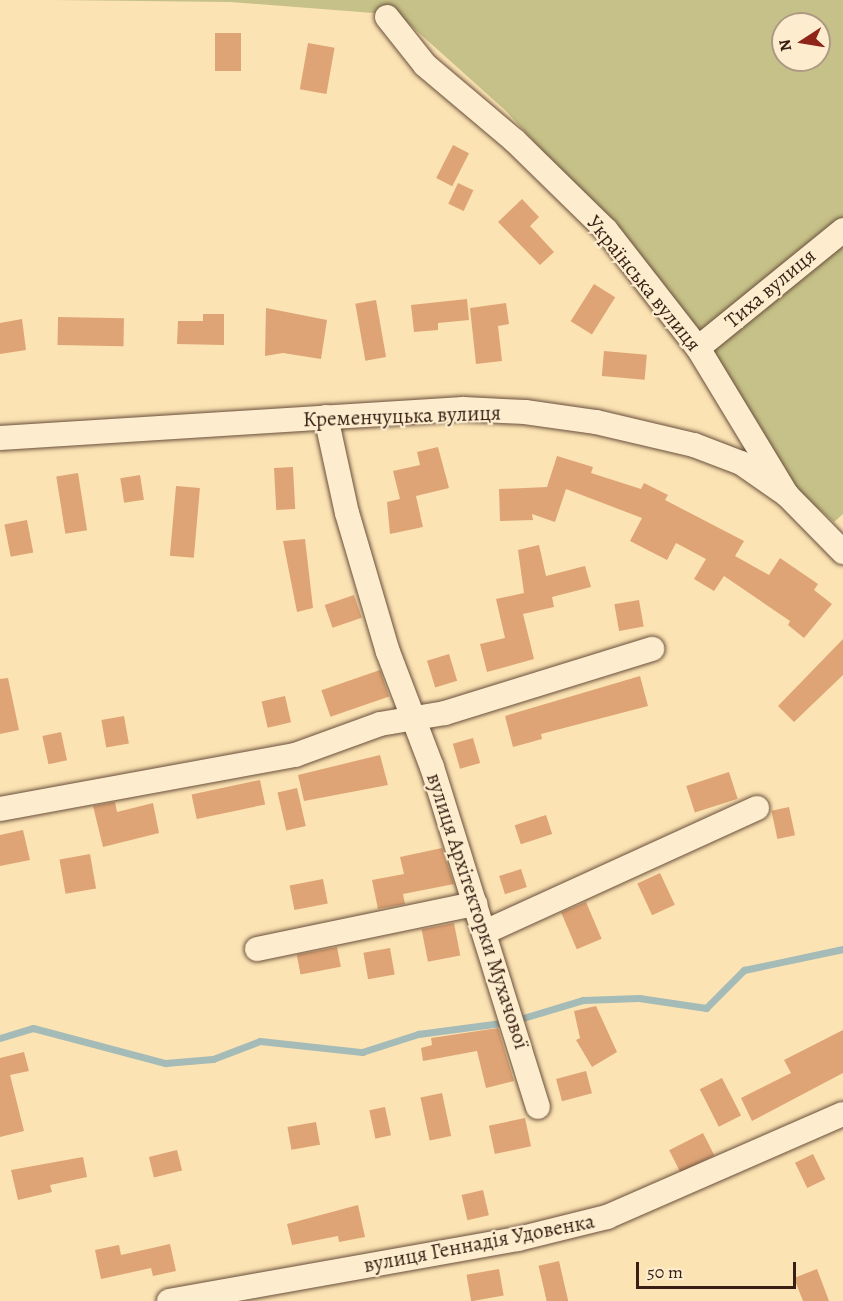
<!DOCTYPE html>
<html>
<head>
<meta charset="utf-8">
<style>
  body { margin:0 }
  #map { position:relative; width:843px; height:1301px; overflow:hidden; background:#fce3b3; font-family:Alegreya,serif }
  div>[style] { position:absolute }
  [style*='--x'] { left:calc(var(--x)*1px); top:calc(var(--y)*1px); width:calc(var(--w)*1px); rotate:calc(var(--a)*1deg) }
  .green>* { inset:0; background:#c6c188 }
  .stream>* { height:7px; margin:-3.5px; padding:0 3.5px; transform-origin:3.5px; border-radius:3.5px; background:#a4bbb7 }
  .building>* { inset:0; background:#dfa475; transform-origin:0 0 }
  .roads { filter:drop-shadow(0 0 2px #694f3c) drop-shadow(0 0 2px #694f3c) }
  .minor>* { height:24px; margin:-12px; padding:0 12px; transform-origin:12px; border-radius:12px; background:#fdedce }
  span { translate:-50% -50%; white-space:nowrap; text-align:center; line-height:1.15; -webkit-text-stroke:4.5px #fdedce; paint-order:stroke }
  .street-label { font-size:21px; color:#381e14 }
  .north { position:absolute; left:771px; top:12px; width:60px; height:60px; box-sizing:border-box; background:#fdedce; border:2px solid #ae9a84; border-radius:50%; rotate:258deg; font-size:16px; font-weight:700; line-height:24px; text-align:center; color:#381e14 }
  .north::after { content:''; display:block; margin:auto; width:21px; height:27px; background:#8f2418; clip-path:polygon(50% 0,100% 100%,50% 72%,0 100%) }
  .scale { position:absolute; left:636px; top:1262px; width:160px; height:27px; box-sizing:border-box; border:3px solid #381e14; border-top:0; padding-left:8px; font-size:18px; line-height:21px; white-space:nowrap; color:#381e14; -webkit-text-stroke:4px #fdedce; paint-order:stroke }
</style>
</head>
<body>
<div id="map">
  <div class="green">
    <div style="clip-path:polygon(evenodd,53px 0,843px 0,843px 514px,834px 522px,793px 486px,714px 352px,659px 278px,506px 111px,399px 15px,230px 2px,53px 0,783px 24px,819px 24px,819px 60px,783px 60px,783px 24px)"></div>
  </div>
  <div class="stream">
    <div style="--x:523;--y:1018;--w:63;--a:-16.7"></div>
    <div style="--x:583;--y:1000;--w:56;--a:-2"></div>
    <div style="--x:639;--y:998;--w:68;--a:8.5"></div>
    <div style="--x:706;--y:1008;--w:54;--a:-45"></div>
    <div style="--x:744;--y:970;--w:101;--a:-12"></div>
    <div style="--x:0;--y:1038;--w:34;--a:-17"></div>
    <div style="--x:33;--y:1028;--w:137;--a:14.9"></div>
    <div style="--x:165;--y:1063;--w:48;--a:-4.8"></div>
    <div style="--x:213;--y:1059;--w:50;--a:-21"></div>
    <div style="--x:260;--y:1041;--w:103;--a:6.2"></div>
    <div style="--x:362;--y:1052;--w:59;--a:-17.8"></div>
    <div style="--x:418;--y:1034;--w:84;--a:-7.5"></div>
  </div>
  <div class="building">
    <div style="left:215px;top:33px;width:26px;height:38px"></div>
    <div style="left:308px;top:43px;width:27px;height:47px;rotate:10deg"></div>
    <div style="left:453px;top:145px;width:18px;height:37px;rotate:27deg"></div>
    <div style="left:458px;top:183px;width:17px;height:23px;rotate:25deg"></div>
    <div style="clip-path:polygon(522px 199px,539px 217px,530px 226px,554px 252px,540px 265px,498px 222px)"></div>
    <div style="left:594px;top:284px;width:25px;height:44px;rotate:32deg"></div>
    <div style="clip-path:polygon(467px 299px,469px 320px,438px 323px,438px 330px,414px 332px,411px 305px)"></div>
    <div style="left:376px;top:300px;width:58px;height:21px;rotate:80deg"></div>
    <div style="clip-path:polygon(506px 303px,509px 324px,498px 326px,502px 361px,476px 364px,470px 308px)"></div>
    <div style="clip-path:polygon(266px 308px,327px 320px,321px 359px,283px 353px,265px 356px)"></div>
    <div style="clip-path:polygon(203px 314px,224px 314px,224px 345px,177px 344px,178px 321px,203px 321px)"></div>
    <div style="left:58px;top:317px;width:66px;height:28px;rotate:1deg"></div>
    <div style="clip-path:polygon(22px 319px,26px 350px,0 354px,0 323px)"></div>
    <div style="left:604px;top:351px;width:43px;height:25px;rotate:5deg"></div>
    <div style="clip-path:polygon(438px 447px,449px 488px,416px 496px,423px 527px,390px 534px,387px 502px,400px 499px,393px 471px,420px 465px,417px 452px)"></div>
    <div style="clip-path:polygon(557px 456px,593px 467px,591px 473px,641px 489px,644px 483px,668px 495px,665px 500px,744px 541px,735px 556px,769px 575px,780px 558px,818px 584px,814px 590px,832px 604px,804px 638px,788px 625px,790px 621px,724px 576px,714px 591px,694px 579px,706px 559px,676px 543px,667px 560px,630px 541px,642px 518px,566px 489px,555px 522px,532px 514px,533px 520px,500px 521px,499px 489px,547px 487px)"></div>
    <div style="left:293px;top:467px;width:42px;height:19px;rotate:87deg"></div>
    <div style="left:78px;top:473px;width:58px;height:22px;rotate:81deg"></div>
    <div style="left:140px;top:475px;width:25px;height:20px;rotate:81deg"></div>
    <div style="left:176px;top:486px;width:24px;height:70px;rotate:5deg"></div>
    <div style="left:27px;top:520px;width:33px;height:23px;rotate:79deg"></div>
    <div style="clip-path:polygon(305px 539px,313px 608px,297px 612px,283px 541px)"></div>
    <div style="clip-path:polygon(539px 545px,546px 576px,585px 566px,591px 587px,552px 597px,554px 607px,523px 614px,534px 659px,487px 672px,480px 644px,505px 638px,496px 599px,524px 593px,518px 550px)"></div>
    <div style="left:354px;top:595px;width:24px;height:31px;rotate:71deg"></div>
    <div style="left:639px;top:600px;width:27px;height:25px;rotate:80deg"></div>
    <div style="clip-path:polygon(843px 639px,843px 675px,794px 722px,778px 706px)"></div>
    <div style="left:449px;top:654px;width:28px;height:23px;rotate:73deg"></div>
    <div style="left:380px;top:670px;width:28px;height:62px;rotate:71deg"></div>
    <div style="clip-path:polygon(640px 676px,648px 706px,541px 734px,542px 739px,513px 747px,505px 716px)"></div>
    <div style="clip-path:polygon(8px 678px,19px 730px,0 734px,0 679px)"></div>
    <div style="left:285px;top:696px;width:27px;height:24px;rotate:77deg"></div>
    <div style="left:124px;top:716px;width:28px;height:23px;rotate:80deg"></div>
    <div style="left:61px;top:732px;width:29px;height:19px;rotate:78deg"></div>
    <div style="left:473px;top:738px;width:26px;height:21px;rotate:74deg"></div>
    <div style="clip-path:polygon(380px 755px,388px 785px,304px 801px,298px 775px)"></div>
    <div style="left:729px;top:772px;width:28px;height:45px;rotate:72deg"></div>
    <div style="left:260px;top:780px;width:25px;height:70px;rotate:78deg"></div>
    <div style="left:297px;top:788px;width:39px;height:20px;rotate:77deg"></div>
    <div style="clip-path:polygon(115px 802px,117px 812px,153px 803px,159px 833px,103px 847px,93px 806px)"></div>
    <div style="left:789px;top:807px;width:29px;height:18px;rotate:78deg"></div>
    <div style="left:546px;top:815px;width:20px;height:33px;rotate:72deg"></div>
    <div style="clip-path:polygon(23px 830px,30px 860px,0 866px,0 835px)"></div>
    <div style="clip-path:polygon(442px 848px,454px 884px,403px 894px,405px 904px,378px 909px,372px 880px,404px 874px,400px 857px)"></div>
    <div style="left:90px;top:854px;width:35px;height:31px;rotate:80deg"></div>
    <div style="left:521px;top:869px;width:19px;height:23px;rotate:72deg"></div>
    <div style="left:660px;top:873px;width:35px;height:25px;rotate:65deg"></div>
    <div style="left:323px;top:879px;width:25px;height:34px;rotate:79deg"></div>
    <div style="left:586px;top:902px;width:40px;height:27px;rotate:67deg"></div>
    <div style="left:454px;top:923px;width:33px;height:33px;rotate:79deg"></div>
    <div style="left:337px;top:947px;width:20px;height:41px;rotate:79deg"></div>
    <div style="left:390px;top:948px;width:27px;height:27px;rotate:80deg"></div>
    <div style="clip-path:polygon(596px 1006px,617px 1052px,592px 1067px,576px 1040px,580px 1038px,574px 1011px)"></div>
    <div style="clip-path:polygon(498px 1028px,514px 1081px,486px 1088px,477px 1051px,423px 1061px,421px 1048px,432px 1045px,431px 1038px)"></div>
    <div style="clip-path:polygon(843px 1030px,843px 1073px,752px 1121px,741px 1098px,791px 1073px,784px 1060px)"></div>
    <div style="clip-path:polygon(24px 1052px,29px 1071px,10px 1075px,24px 1131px,0 1137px,0 1058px)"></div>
    <div style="left:586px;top:1071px;width:23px;height:31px;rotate:75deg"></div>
    <div style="left:722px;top:1078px;width:42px;height:25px;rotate:63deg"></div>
    <div style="left:442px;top:1093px;width:44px;height:22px;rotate:78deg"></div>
    <div style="left:385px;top:1107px;width:29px;height:16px;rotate:78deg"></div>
    <div style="left:525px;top:1118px;width:29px;height:37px;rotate:78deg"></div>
    <div style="left:316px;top:1122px;width:23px;height:29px;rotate:80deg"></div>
    <div style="left:703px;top:1133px;width:25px;height:38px;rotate:63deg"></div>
    <div style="left:177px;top:1150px;width:21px;height:29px;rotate:76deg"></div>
    <div style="left:813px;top:1154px;width:28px;height:20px;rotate:64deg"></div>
    <div style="clip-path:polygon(83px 1157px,87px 1177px,50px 1185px,52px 1192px,18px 1200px,11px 1170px)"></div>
    <div style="left:483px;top:1190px;width:26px;height:22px;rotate:77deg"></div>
    <div style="clip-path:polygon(358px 1205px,365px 1237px,339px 1242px,338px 1236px,292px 1245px,287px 1224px)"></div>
    <div style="clip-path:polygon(170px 1244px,176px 1271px,153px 1276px,151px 1268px,101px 1279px,95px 1250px,119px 1245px,121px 1255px)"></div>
    <div style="left:559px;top:1261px;width:41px;height:21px;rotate:77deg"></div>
    <div style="left:499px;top:1269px;width:27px;height:33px;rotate:80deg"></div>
    <div style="clip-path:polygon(817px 1269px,829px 1301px,803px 1301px,794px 1278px)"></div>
  </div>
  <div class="roads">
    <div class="minor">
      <div style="--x:387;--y:17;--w:61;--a:51.6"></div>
      <div style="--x:425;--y:65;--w:118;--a:40.2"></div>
      <div style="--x:515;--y:141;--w:127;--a:44.4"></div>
      <div style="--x:606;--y:230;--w:150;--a:52.1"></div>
      <div style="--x:698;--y:348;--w:172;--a:58.8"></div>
      <div style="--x:787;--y:495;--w:80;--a:45.5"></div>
      <div style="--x:698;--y:348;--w:187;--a:-39.1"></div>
      <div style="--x:326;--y:417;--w:98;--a:77.7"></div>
      <div style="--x:347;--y:513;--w:145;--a:73.6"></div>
      <div style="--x:388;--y:652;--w:123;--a:69.1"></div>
      <div style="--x:432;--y:767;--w:356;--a:72.7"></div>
      <div style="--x:0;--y:438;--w:464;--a:-3.6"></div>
      <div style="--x:463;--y:409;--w:62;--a:2.8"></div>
      <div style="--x:525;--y:412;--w:72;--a:8"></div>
      <div style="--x:596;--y:422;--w:101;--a:13.2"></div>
      <div style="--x:694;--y:445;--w:50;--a:21"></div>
      <div style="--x:741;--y:463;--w:56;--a:34.8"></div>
      <div style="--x:0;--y:809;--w:300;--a:-10.4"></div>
      <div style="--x:295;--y:755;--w:90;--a:-20"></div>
      <div style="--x:380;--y:724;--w:66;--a:-9.6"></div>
      <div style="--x:445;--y:713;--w:217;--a:-17.2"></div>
      <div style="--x:485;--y:932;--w:299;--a:-24.5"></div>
      <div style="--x:257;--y:949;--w:223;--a:-11.7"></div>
      <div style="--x:169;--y:1301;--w:354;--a:-10.1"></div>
      <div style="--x:518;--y:1239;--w:92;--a:-13.9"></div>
      <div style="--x:607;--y:1217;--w:257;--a:-23.6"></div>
    </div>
  </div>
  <div class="street-label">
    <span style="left:644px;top:283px;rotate:51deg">Українська вулиця</span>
    <span style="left:770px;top:288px;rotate:-40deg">Тиха вулиця</span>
    <span style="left:402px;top:416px;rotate:-2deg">Кременчуцька вулиця</span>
    <span style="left:478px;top:911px;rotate:72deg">вулиця Архітекторки Мухачової</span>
    <span style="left:479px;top:1243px;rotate:-11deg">вулиця Геннадія Удовенка</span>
  </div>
  <div class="north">N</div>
  <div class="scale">50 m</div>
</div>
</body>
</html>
